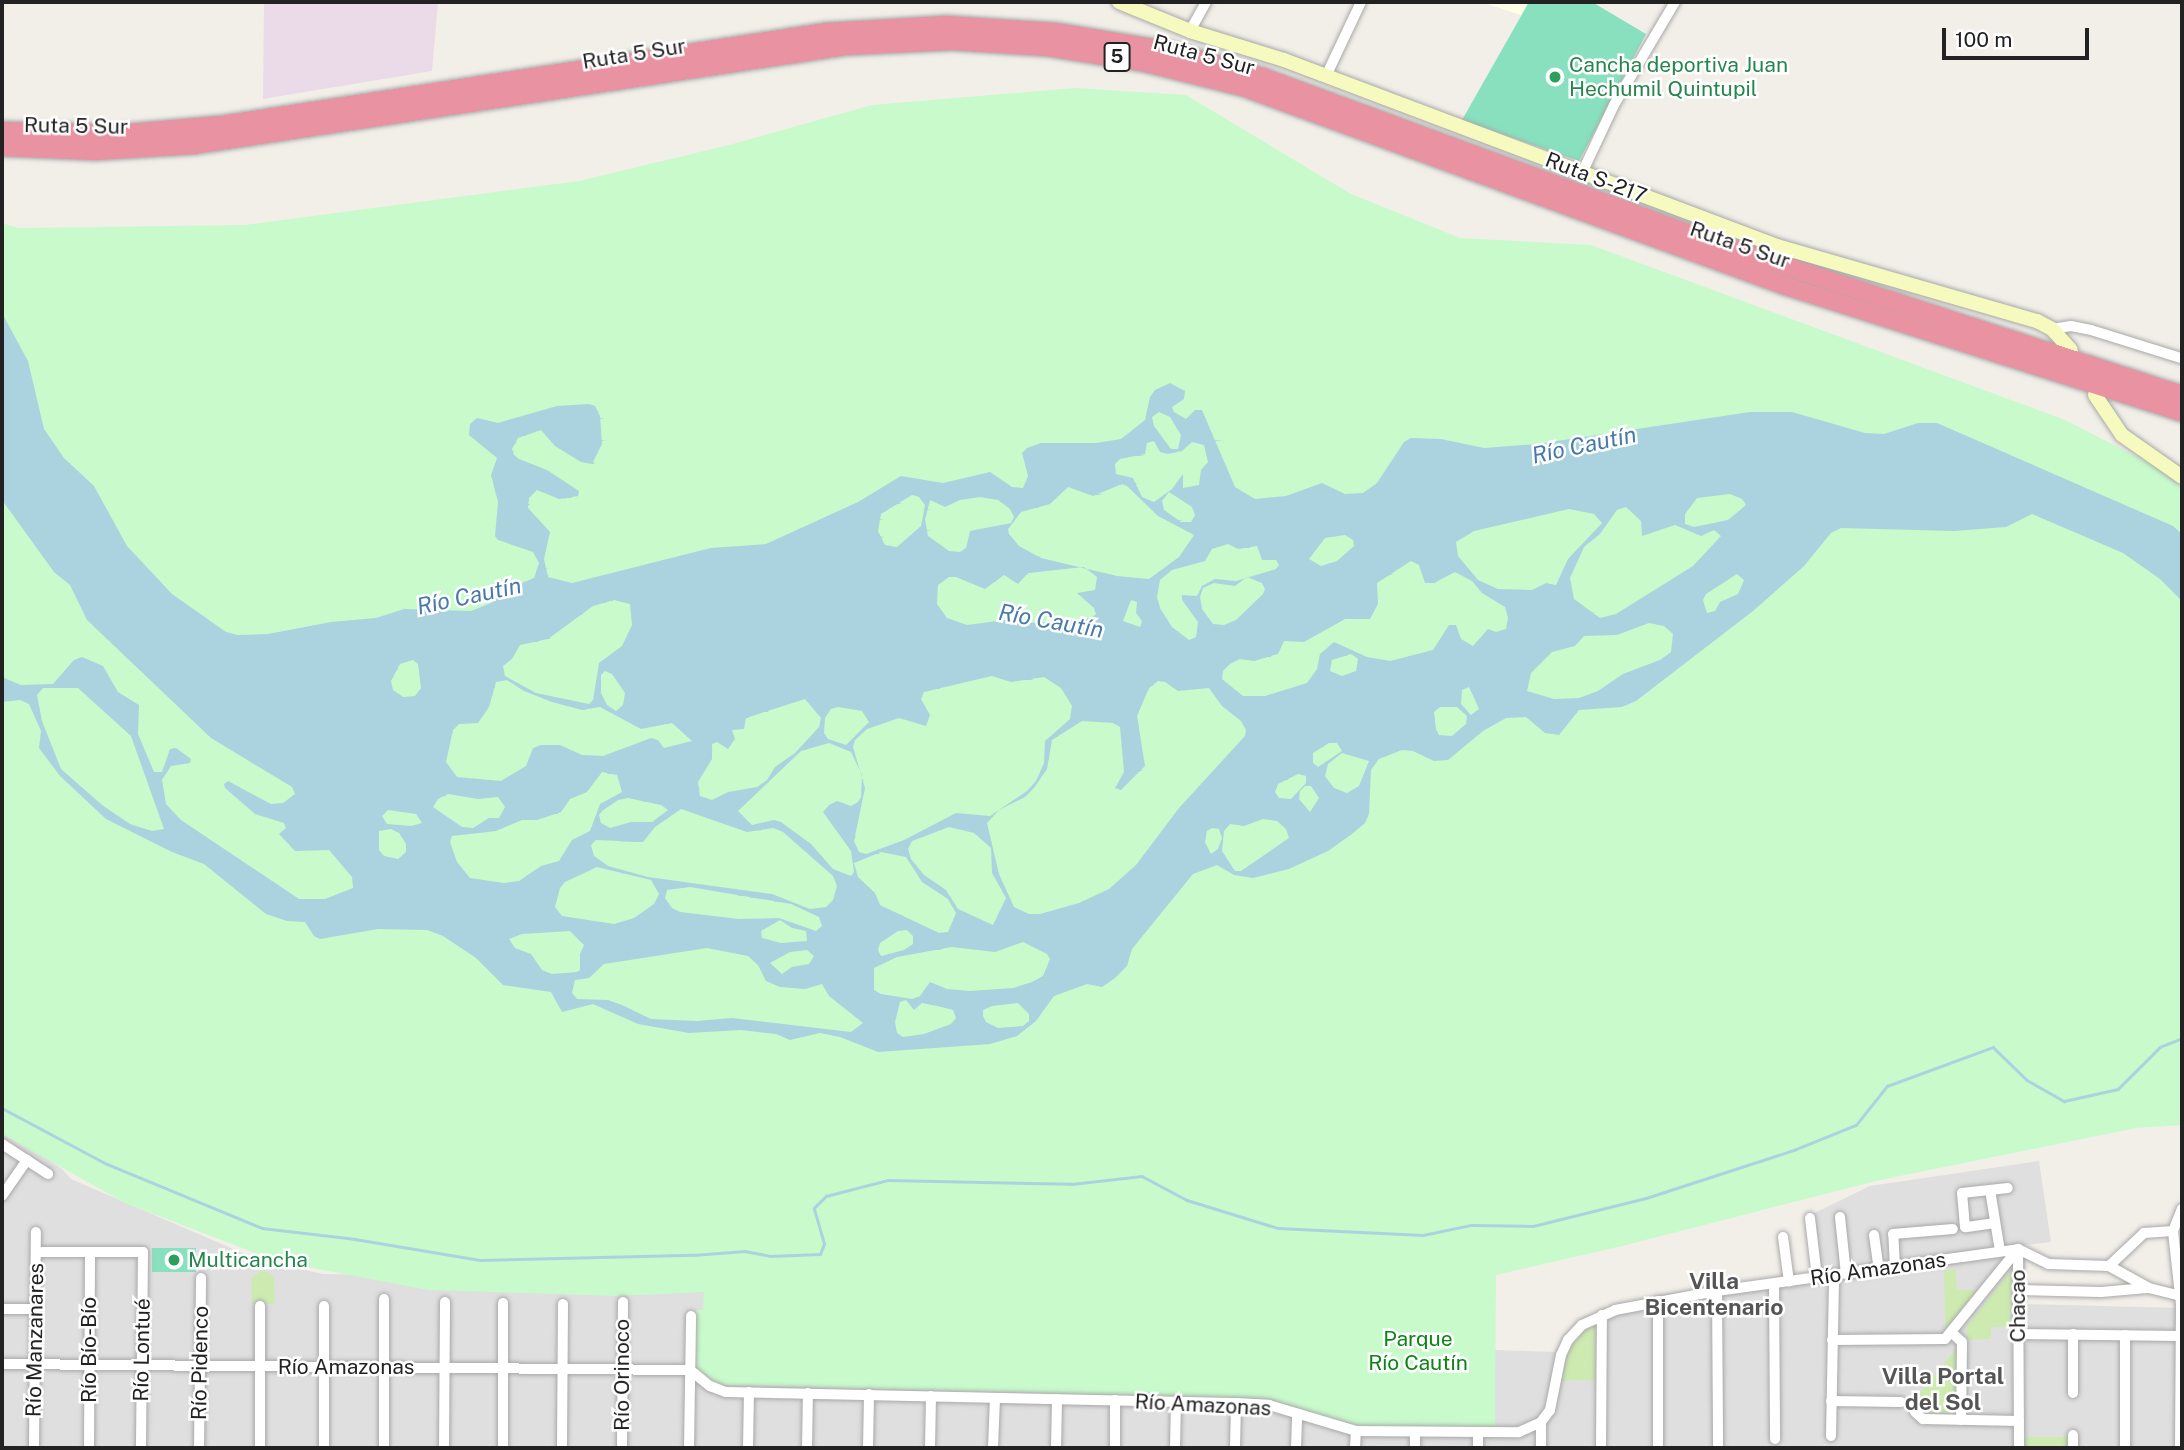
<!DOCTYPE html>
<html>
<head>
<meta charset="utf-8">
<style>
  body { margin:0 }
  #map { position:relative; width:2184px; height:1450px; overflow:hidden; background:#f2efe9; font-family:"Public Sans",sans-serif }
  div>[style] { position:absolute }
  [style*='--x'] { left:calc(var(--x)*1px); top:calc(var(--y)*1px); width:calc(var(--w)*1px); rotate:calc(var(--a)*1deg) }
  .residential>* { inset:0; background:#e0dfdf }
  .industrial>* { inset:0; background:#ebdbe8 }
  .education>* { inset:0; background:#ffffe5 }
  .grass>* { inset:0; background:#cdebb0; transform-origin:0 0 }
  .park>* { inset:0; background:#c8facc }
  .pitch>* { inset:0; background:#88e0be; transform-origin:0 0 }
  .water>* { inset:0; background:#aad3df }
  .stream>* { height:2.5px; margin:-1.25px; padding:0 1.25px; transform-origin:1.25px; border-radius:1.25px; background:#aad3df }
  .roads { filter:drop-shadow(0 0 2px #a9a9a9) drop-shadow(0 0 2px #a9a9a9) }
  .street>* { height:10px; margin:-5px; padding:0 5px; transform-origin:5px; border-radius:5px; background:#fff }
  .secondary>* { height:14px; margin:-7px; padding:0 7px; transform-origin:7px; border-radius:7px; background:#f7fabf }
  .highway>* { height:18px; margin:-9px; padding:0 9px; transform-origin:9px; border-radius:9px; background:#e892a2 }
  .dots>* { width:19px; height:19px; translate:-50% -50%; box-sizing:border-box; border:4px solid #fff; border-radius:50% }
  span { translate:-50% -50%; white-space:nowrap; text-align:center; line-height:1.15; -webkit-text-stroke:5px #fff; paint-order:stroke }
  .shield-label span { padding:2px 5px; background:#fff; border:2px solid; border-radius:5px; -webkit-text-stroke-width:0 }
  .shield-label { font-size:19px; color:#222; font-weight:700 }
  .street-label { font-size:21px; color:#222 }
  .leisure-label { font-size:21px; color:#27864d }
  .left { translate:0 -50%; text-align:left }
  .park-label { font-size:21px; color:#0c8416 }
  .water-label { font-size:23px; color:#4a7aab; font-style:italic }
  .neighbourhood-label { font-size:23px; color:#555; font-weight:700 }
  .frame { position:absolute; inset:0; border:4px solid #222; pointer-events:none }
  .scale { position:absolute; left:1942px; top:28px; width:147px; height:32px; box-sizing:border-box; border:4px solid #222; border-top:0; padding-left:9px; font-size:21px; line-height:24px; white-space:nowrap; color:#222; -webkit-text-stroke:5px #fff; paint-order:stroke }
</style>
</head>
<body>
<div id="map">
  <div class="residential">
    <div style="clip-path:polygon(2px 1128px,62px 1169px,71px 1179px,254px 1258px,323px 1274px,694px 1280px,1495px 1267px,1495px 1350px,1555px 1352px,1566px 1334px,1581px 1320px,1613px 1305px,1658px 1295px,1814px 1273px,1806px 1217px,1870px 1186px,2039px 1161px,2051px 1242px,2025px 1245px,2026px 1304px,2182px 1308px,2182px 1448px,2px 1448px)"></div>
  </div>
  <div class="industrial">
    <div style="clip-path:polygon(264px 2px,438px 2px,432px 71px,263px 99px)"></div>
  </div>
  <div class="education">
    <div style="clip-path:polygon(1481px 2px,1529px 2px,1521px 15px)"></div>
  </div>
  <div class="grass">
    <div style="clip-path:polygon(1956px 1269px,1957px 1290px,1977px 1290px,1945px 1331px,1944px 1271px)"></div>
    <div style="clip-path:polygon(2012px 1269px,2010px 1327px,1991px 1327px,1991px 1339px,1967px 1340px,1967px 1326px)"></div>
    <div style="clip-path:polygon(260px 1271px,268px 1272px,274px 1278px,275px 1304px,252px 1304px,251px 1279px)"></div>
    <div style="clip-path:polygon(1595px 1322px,1595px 1380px,1558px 1381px,1570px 1344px)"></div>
    <div style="clip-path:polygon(1958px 1346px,1958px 1415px,1929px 1416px,1914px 1401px)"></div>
    <div style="left:2025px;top:1437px;width:43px;height:11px"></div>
  </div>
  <div class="park">
    <div style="clip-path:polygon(1075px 88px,1186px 95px,1351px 194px,1460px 238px,1591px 245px,2065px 420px,2165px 471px,2182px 487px,2182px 1125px,2136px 1128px,1880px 1180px,1622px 1246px,1496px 1275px,1495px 1430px,1358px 1427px,1271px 1399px,696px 1384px,694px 1326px,696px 1310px,703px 1310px,704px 1292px,617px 1296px,428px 1290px,276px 1261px,125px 1203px,2px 1134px,2px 223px,18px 228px,245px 225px,579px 181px,729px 145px,872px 105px)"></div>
  </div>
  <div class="pitch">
    <div style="clip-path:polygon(1529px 2px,1592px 2px,1646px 34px,1579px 161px,1462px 120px)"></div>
    <div style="left:152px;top:1248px;width:44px;height:24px"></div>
  </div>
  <div class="water">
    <div style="clip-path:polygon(evenodd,2px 313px,28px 361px,44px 429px,64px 458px,94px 486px,127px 546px,172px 594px,226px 632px,238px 635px,268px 634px,331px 622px,376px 618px,404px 609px,471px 611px,491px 603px,504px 590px,534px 578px,539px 563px,533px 552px,498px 540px,495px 536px,498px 502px,491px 475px,497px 458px,469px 435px,470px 424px,477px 418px,498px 423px,557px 406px,589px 404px,595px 406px,600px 416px,602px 444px,592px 464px,581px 462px,555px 446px,541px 430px,518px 438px,512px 449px,514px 455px,519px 459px,547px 470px,579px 491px,578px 496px,559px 499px,537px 490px,529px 498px,528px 508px,550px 532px,544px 559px,548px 577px,572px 583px,711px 548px,766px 544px,858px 502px,901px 476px,943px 483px,990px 472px,1012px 487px,1023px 488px,1028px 476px,1022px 453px,1027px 448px,1041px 443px,1096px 443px,1121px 439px,1145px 420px,1150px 397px,1155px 390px,1170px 383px,1185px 391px,1184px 399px,1172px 407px,1174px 412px,1186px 419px,1195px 410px,1202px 410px,1235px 487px,1255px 499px,1286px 496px,1322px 483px,1345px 494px,1363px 493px,1377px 483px,1404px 442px,1411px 438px,1441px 439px,1484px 448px,1537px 444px,1750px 412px,1792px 412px,1865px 433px,1884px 434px,1918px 423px,1937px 423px,2173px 526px,2182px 534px,2182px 601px,2160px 579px,2123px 553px,2032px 514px,2006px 527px,1954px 531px,1841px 528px,1831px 533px,1804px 566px,1753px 611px,1636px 701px,1622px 707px,1579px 710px,1559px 735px,1545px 733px,1526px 717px,1506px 718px,1483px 731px,1448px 760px,1434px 761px,1413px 751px,1402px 750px,1379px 759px,1371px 770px,1369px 814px,1365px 823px,1352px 834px,1328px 851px,1289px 869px,1253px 878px,1234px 875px,1217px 865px,1193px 874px,1132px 949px,1127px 966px,1115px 978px,1102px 987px,1087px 984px,1054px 996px,1036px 1021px,1017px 1036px,990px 1044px,878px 1052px,840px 1037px,820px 1033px,790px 1040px,776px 1034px,741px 1030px,689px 1033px,638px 1024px,593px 1004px,562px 1012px,551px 992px,503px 985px,476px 958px,443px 936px,427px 930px,378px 929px,320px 939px,314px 936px,305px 922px,287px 921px,266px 914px,204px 864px,172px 852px,106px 819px,60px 776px,39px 748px,41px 731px,29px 704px,20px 700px,2px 702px,2px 677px,21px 685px,53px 684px,74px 660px,82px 657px,103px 666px,118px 692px,139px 705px,138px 734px,154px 772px,162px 772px,170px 749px,176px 748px,191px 759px,190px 763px,171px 766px,162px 780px,166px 804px,181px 820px,299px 899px,325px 899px,353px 888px,352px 877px,329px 850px,295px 851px,279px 834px,286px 828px,284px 823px,255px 814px,225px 788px,224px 784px,228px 781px,271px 804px,283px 803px,295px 794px,292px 787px,211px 738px,87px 620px,70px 585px,54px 572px,2px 500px,2px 313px,1159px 412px,1170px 417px,1181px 435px,1178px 449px,1171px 449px,1154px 426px,1152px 417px,1159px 412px,2px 313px,1154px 441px,1160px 452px,1168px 454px,1182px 451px,1192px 442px,1204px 445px,1208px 462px,1201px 470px,1199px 485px,1183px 488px,1183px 474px,1172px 489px,1154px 502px,1142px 497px,1133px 478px,1116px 474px,1115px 464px,1120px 459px,1145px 454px,1147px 443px,1154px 441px,2px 313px,1122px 484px,1127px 486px,1158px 516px,1194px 535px,1179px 557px,1149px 579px,1117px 576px,1041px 558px,1019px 546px,1009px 534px,1008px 529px,1021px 512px,1050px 504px,1068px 487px,1093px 496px,1122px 484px,2px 313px,1169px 492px,1192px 507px,1195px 515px,1191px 522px,1181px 522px,1164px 510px,1162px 501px,1169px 492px,2px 313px,1730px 494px,1742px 499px,1746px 505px,1728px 520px,1694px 527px,1685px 524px,1685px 514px,1697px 498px,1730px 494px,2px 313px,912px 495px,919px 497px,925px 505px,921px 526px,897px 547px,885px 545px,878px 531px,881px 514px,912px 495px,2px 313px,980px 497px,998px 500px,1010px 509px,1014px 517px,1011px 523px,970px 531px,966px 548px,960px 552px,949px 551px,928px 536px,925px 520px,930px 500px,945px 507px,960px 500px,980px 497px,2px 313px,1626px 507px,1641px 521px,1642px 536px,1675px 525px,1701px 536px,1714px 530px,1721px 536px,1693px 566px,1616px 614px,1600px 618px,1574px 599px,1570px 578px,1584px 547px,1600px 534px,1617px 510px,1626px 507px,2px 313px,1569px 509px,1594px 514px,1602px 523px,1568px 559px,1556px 585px,1546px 583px,1532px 590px,1498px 589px,1478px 580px,1458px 556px,1456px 542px,1474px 531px,1569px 509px,2px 313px,1345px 535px,1353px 540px,1354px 546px,1337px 561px,1321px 566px,1309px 559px,1325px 538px,1345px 535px,2px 313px,1228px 544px,1238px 549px,1257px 546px,1262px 560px,1276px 560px,1279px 565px,1276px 569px,1236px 581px,1215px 579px,1202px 586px,1197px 596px,1182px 595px,1182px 600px,1198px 622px,1196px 637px,1189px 640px,1172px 627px,1160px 608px,1157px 597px,1160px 580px,1172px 570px,1205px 561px,1212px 549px,1228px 544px,2px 313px,1411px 561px,1419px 565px,1425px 583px,1434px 583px,1455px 572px,1472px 581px,1482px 593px,1505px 607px,1508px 618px,1506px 629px,1496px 632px,1488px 629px,1473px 646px,1461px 639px,1456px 625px,1449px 625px,1433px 650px,1390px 661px,1367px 657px,1334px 642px,1320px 654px,1317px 669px,1307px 683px,1265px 696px,1243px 696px,1222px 679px,1223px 671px,1230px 664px,1240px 659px,1254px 661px,1278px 654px,1284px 641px,1304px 642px,1345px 619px,1370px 619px,1378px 604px,1377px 583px,1411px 561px,2px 313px,1084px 567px,1097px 577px,1095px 590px,1077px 593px,1094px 608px,1096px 614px,1091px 618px,1037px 623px,1005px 620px,967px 625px,947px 618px,937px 604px,938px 585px,949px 577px,956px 577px,985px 589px,1004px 575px,1018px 584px,1028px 573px,1084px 567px,2px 313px,1737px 574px,1744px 580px,1738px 594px,1720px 602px,1715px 611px,1707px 613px,1703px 600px,1706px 594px,1737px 574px,2px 313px,1247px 577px,1262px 583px,1265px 589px,1263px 594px,1236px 620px,1224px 625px,1213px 624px,1202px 609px,1200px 597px,1203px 588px,1214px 583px,1235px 586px,1247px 577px,2px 313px,614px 600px,630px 604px,632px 625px,622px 646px,599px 663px,593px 700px,589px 704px,536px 693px,505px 676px,503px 666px,512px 659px,520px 645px,548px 639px,593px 606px,614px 600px,2px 313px,1131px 600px,1137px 602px,1136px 613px,1142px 621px,1140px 627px,1123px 621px,1131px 600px,2px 313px,1649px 623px,1664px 626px,1673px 634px,1671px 652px,1660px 660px,1623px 674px,1598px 691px,1579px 698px,1554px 699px,1527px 691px,1531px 673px,1552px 652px,1575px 646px,1584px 636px,1617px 635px,1649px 623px,2px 313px,1351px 654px,1358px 659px,1356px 671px,1342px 676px,1330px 671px,1332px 660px,1351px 654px,2px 313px,413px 660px,418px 664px,421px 688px,415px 696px,403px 697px,393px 690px,391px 681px,400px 664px,413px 660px,2px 313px,605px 671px,612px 674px,625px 693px,623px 705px,616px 711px,607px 705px,601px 693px,601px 675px,605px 671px,2px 313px,992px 676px,1011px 682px,1044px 677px,1061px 688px,1072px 706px,1070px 719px,1045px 741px,1044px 763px,1036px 781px,1027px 791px,990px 816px,956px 813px,904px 840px,866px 854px,859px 852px,854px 841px,865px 788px,853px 747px,855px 740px,867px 729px,899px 718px,926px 726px,930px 715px,921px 699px,924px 692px,992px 676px,2px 313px,507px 680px,524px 691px,552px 702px,582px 710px,600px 707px,641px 729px,672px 723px,692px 741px,664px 748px,658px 740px,651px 738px,603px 756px,582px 755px,560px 745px,541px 745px,533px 748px,526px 766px,501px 781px,457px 777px,446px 762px,453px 730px,459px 724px,478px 723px,489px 707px,496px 682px,507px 680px,2px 313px,1158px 681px,1165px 682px,1178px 691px,1209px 688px,1222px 706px,1241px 721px,1246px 730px,1245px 736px,1179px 808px,1136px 865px,1109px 889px,1079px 903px,1040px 914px,1029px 914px,1014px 907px,999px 874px,987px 823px,999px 810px,1025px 797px,1034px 788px,1047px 769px,1052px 740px,1082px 721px,1113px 723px,1120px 727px,1124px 772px,1115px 788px,1121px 790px,1145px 766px,1137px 716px,1149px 688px,1158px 681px,2px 313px,1469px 687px,1479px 709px,1471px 715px,1461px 704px,1462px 690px,1469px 687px,2px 313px,43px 688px,78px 688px,131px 736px,164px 829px,152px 831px,130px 824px,102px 805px,61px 769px,42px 721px,37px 695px,43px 688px,2px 313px,805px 699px,821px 718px,819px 727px,795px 753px,775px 767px,767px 780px,757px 787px,728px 792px,712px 800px,700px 796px,698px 782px,712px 759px,712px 744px,717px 742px,728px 749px,735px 739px,732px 730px,744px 729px,746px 718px,805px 699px,2px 313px,838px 707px,862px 711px,869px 722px,846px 745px,828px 739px,824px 733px,825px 718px,831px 709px,838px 707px,2px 313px,1457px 707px,1467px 716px,1466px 724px,1452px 736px,1439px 735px,1436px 729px,1434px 712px,1440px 707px,1457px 707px,2px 313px,829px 743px,851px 752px,862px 775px,861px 797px,858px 802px,851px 806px,837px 801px,829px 805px,823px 812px,851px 851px,854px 872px,851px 876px,833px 869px,811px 844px,781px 822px,774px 820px,752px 825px,738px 811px,801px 751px,829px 743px,2px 313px,1329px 743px,1337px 743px,1342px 751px,1318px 767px,1313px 763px,1313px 753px,1329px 743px,2px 313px,1342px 753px,1369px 761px,1359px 786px,1347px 793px,1334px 788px,1325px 776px,1328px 764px,1342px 753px,2px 313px,602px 772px,617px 775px,622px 792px,600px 804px,590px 831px,572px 840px,559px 861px,541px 866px,519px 881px,504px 883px,470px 878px,457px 862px,450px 842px,452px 836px,496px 831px,522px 820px,537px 820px,561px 812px,570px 799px,587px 792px,602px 772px,2px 313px,1298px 774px,1306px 776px,1306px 783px,1291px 799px,1279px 798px,1275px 792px,1278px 784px,1298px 774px,2px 313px,1305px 786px,1311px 786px,1319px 798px,1310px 812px,1299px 799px,1300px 791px,1305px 786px,2px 313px,448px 794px,478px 799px,498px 797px,505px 807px,499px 818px,489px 818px,473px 828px,462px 827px,433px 807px,438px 799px,448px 794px,2px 313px,628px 798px,661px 805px,668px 810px,652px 822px,631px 822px,610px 828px,601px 823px,599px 815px,602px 811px,618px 800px,628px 798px,2px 313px,681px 809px,747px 832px,773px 828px,783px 832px,833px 876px,837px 886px,833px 900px,826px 907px,810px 909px,772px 894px,648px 877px,608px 866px,594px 856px,591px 845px,596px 840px,643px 842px,655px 827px,681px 809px,2px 313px,388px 810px,416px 814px,422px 823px,411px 826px,387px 824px,382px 816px,388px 810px,2px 313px,1263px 819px,1277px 821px,1286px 829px,1289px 838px,1241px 871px,1235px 871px,1222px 851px,1224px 831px,1230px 824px,1244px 826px,1263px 819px,2px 313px,949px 827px,974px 833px,991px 848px,992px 873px,1006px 898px,993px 925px,958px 909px,946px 890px,924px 875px,911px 859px,908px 849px,912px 841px,949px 827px,2px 313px,1212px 828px,1219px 829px,1222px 838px,1218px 849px,1211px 854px,1205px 842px,1207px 831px,1212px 828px,2px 313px,391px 829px,399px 833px,406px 844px,406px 852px,398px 859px,384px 856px,379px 850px,379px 831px,391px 829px,2px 313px,881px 852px,906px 857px,922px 882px,948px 899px,956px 913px,948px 932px,939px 933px,880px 905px,875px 893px,858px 877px,854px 863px,881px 852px,2px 313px,597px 867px,651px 880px,659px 894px,654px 904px,634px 918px,614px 924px,562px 916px,555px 907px,560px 888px,565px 882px,597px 867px,2px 313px,690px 887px,791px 904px,819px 917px,822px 926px,816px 931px,779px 918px,739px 919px,680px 912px,672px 908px,665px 898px,667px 890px,690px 887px,2px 313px,780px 920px,792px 928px,806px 931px,807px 941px,781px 943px,762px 938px,761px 931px,780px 920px,2px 313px,907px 930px,913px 936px,913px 944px,904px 950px,881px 956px,878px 950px,880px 943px,898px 931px,907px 930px,2px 313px,570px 931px,584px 945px,580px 954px,580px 970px,577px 972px,552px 974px,542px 970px,531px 954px,515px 948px,509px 939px,522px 934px,570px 931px,2px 313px,1023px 942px,1047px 954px,1050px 959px,1043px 976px,1032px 982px,1013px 988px,970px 991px,947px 989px,930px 982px,920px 996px,912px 999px,881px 994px,874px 990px,874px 968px,897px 957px,952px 947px,995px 952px,1023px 942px,2px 313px,707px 948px,748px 956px,758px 965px,766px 981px,780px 987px,805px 989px,822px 984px,829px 996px,863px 1023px,851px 1032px,732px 1018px,697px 1021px,651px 1019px,622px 1005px,608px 1000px,577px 999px,572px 993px,575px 980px,589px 978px,604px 964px,707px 948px,2px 313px,807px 950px,814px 956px,809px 964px,792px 967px,782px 974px,770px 963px,790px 952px,807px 950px,2px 313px,906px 1000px,914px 1010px,922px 1003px,937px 1006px,953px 1010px,956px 1018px,951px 1024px,924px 1034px,903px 1037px,897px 1033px,895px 1022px,900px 1002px,906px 1000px,2px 313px,1018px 1003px,1029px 1014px,1029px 1021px,1023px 1026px,998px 1028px,986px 1022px,983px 1016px,983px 1010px,992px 1006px,1018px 1003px)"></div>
  </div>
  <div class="stream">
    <div style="--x:2;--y:1108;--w:119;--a:28.1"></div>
    <div style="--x:107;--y:1164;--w:168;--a:22.4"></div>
    <div style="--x:262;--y:1228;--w:94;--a:6.7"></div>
    <div style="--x:355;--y:1239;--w:128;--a:9.5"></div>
    <div style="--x:481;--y:1260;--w:212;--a:-1.4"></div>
    <div style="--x:693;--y:1255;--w:52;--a:-4.4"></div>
    <div style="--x:745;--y:1251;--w:25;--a:11"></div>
    <div style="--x:770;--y:1256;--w:50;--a:-2.3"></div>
    <div style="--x:820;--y:1254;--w:11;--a:-68"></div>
    <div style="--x:824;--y:1244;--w:37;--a:-106"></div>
    <div style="--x:814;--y:1208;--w:17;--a:-45"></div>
    <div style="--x:826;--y:1196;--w:64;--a:-14.5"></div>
    <div style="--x:888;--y:1180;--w:184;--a:1.2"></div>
    <div style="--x:1072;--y:1184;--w:70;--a:-6.5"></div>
    <div style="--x:1142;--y:1176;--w:51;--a:28.1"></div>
    <div style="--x:1187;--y:1200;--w:95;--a:17.1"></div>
    <div style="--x:1278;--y:1228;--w:145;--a:2.8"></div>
    <div style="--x:1423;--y:1235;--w:49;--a:-11.8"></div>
    <div style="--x:1471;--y:1225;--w:62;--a:0.9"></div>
    <div style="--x:1533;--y:1226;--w:116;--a:-13.9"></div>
    <div style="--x:1646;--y:1198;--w:156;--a:-18"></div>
    <div style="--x:1794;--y:1150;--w:67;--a:-22"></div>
    <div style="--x:1856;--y:1125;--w:50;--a:-51.5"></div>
    <div style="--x:1887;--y:1086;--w:113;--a:-20.2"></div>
    <div style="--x:1993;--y:1047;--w:47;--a:44.1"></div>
    <div style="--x:2027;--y:1080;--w:43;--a:29.6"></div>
    <div style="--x:2064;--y:1101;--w:55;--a:-12.5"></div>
    <div style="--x:2118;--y:1089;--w:59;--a:-45"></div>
    <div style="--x:2160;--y:1047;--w:24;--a:-22"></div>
  </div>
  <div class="roads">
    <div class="street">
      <div style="--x:1190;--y:31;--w:33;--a:-61"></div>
      <div style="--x:1326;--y:76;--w:82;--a:-64.7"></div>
      <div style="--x:1582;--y:173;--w:75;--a:-64.8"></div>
      <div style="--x:1614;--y:105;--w:120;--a:-59.4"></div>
      <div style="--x:2052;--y:329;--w:19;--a:-9"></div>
      <div style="--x:2071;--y:326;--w:20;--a:11"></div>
      <div style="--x:2091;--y:330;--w:94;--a:17.3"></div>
      <div style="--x:2;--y:1144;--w:55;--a:33.1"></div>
      <div style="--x:1990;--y:1190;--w:62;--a:80.7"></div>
      <div style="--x:2;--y:1196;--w:44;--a:-55.2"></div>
      <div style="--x:1840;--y:1217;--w:57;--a:84"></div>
      <div style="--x:1810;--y:1218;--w:60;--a:83.3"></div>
      <div style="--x:1995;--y:1223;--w:30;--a:172"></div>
      <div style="--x:1965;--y:1227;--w:34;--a:-95"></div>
      <div style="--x:1962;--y:1193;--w:46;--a:-6.2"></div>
      <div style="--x:1874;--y:1235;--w:34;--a:82"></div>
      <div style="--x:1783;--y:1237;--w:45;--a:82.4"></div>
      <div style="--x:2018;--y:1249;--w:199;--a:89.7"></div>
      <div style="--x:2018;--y:1249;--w:34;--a:26"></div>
      <div style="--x:2049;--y:1264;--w:60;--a:1.9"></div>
      <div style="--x:2109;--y:1266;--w:46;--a:28.8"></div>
      <div style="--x:2149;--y:1288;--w:32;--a:14"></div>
      <div style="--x:36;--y:1252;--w:107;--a:0"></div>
      <div style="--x:143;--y:1252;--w:196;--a:90.6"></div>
      <div style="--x:2109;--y:1266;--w:48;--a:-43.3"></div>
      <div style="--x:2144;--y:1233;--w:29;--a:-4"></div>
      <div style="--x:1895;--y:1267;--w:33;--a:-93"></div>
      <div style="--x:1893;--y:1234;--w:60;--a:-4.8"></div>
      <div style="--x:1774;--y:1284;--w:155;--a:89.6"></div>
      <div style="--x:2018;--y:1290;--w:83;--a:1.4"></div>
      <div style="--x:2101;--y:1292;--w:46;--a:-5"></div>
      <div style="--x:1717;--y:1291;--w:157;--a:89.6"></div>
      <div style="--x:503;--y:1303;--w:145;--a:90"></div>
      <div style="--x:2;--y:1309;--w:33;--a:0"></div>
      <div style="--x:1952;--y:1333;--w:13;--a:42"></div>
      <div style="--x:1962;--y:1342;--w:78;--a:90.7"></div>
      <div style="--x:2018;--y:1334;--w:163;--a:0.7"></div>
      <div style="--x:1832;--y:1340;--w:113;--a:-0.5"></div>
      <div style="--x:1945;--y:1339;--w:116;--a:-51"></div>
      <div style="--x:2;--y:1364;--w:688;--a:0.5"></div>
      <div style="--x:690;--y:1370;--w:26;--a:39"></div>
      <div style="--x:710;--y:1386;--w:17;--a:21"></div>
      <div style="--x:726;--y:1392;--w:510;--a:1.24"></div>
      <div style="--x:1236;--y:1403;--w:33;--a:3"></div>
      <div style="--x:1269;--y:1405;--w:91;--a:16.6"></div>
      <div style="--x:1356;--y:1431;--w:163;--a:0.4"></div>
      <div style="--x:1519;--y:1432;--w:24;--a:-24"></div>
      <div style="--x:1541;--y:1422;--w:15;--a:-53"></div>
      <div style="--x:1550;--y:1410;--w:56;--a:-78.7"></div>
      <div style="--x:1561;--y:1355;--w:17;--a:-65"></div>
      <div style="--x:1568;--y:1340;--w:21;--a:-47"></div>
      <div style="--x:1582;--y:1325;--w:36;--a:-24"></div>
      <div style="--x:1615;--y:1310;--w:104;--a:-10.6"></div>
      <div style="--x:1717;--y:1291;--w:304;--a:-7.9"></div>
      <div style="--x:2073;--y:1393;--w:59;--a:-90"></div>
      <div style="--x:1831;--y:1401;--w:70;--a:0.8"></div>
      <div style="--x:1915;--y:1412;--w:11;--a:41"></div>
      <div style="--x:1923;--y:1419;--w:96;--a:1.2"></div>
      <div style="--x:1831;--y:1436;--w:161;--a:-88.9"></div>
      <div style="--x:34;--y:1448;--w:216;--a:-89.5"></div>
      <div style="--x:89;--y:1448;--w:196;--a:-89.7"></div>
      <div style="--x:199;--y:1448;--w:170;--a:-89.3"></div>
      <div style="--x:260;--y:1448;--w:142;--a:-90"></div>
      <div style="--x:324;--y:1448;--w:142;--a:-90"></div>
      <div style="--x:384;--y:1448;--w:149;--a:-90"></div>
      <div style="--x:444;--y:1448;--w:146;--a:-89.6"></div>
      <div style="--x:562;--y:1448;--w:144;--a:-89.6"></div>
      <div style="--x:622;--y:1448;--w:146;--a:-89.6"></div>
      <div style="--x:689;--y:1448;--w:132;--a:-89.1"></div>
      <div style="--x:748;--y:1448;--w:56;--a:-89"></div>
      <div style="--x:807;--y:1448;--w:55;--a:-89"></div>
      <div style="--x:868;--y:1448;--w:54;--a:-88.9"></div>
      <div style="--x:930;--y:1448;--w:52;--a:-88.9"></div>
      <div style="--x:993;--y:1448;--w:50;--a:-87.7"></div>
      <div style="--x:1056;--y:1448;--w:49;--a:-88.8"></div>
      <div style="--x:1115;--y:1448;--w:48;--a:-90"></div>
      <div style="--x:1175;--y:1448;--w:47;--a:-88.8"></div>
      <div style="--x:1235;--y:1448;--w:45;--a:-88.7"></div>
      <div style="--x:1296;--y:1448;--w:34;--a:-88"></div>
      <div style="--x:1355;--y:1448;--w:17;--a:-87"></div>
      <div style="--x:1415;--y:1448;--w:16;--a:-90"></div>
      <div style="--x:1478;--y:1448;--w:15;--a:-90"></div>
      <div style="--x:1541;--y:1448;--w:26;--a:-90"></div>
      <div style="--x:1601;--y:1448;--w:133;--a:-89.6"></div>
      <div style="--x:1658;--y:1448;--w:147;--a:-90"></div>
      <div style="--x:2073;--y:1448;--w:13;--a:-90"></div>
      <div style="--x:2125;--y:1448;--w:113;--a:-90"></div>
      <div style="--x:2180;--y:1448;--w:144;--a:-89.6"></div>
      <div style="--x:2181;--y:1304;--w:73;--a:-96.3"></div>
      <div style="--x:2173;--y:1231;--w:24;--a:-68"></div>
    </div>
    <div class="secondary">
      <div style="--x:1119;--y:2;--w:77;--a:22.2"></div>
      <div style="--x:1190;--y:31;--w:98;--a:17.1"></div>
      <div style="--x:1284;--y:60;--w:527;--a:20.67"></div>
      <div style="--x:1777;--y:246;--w:271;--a:16.1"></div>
      <div style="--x:2037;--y:321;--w:17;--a:28"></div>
      <div style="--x:2052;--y:329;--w:28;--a:48"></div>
      <div style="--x:2095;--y:395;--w:48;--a:56"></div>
      <div style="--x:2122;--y:435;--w:73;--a:35"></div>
    </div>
    <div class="highway">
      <div style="--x:2;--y:131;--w:116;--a:1.5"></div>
      <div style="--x:118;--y:134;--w:103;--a:-5"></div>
      <div style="--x:221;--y:125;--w:612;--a:-8.74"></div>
      <div style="--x:826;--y:32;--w:120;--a:-3.3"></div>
      <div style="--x:946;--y:25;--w:109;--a:3.7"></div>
      <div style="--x:1055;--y:32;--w:118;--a:9.3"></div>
      <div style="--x:1171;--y:51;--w:96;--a:15.8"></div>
      <div style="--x:1263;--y:77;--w:474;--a:20.2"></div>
      <div style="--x:1708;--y:241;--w:498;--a:18"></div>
      <div style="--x:2;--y:147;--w:93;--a:2.5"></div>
      <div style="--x:95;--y:151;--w:99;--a:-3.5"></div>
      <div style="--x:194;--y:145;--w:659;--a:-8.63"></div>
      <div style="--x:846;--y:46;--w:106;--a:-2.7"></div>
      <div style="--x:952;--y:41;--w:96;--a:3.6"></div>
      <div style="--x:1048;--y:47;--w:95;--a:9.1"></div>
      <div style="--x:1142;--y:62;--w:104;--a:13.9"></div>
      <div style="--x:1243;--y:87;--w:578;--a:20.13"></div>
      <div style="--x:1786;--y:286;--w:416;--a:17.7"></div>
    </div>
  </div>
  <div class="dots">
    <div style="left:1555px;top:77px;background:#2e9e5b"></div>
    <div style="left:174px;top:1260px;background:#2e9e5b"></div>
  </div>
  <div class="shield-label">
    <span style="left:1117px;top:57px">5</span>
  </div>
  <div class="street-label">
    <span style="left:634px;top:54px;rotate:-9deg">Ruta 5 Sur</span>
    <span style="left:1204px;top:55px;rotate:15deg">Ruta 5 Sur</span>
    <span style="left:76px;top:126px;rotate:1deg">Ruta 5 Sur</span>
    <span style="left:1596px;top:178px;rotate:21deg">Ruta S-217</span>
    <span style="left:1740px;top:245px;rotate:19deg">Ruta 5 Sur</span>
    <span style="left:1878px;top:1269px;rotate:-8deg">Río Amazonas</span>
    <span style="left:2018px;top:1306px;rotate:-90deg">Chacao</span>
    <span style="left:35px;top:1340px;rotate:-89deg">Río Manzanares</span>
    <span style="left:89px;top:1350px;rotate:-90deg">Río Bío-Bío</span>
    <span style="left:142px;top:1350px;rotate:-89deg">Río Lontué</span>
    <span style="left:200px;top:1363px;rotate:-89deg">Río Pidenco</span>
    <span style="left:346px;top:1367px">Río Amazonas</span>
    <span style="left:622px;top:1375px;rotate:-90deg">Río Orinoco</span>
    <span style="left:1203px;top:1405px;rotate:3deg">Río Amazonas</span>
  </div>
  <div class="leisure-label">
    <span class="left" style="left:1569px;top:77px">Cancha deportiva Juan<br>Hechumil Quintupil</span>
    <span class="left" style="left:188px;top:1260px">Multicancha</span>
  </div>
  <div class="park-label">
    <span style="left:1418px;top:1351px">Parque<br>Río Cautín</span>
  </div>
  <div class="water-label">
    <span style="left:1584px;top:445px;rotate:-12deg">Río Cautín</span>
    <span style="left:469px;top:596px;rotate:-12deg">Río Cautín</span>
    <span style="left:1051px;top:621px;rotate:10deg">Río Cautín</span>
  </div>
  <div class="neighbourhood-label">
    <span style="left:1714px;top:1294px">Villa<br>Bicentenario</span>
    <span style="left:1943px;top:1389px">Villa Portal<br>del Sol</span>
  </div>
  <div class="frame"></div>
  <div class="scale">100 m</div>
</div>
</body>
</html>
